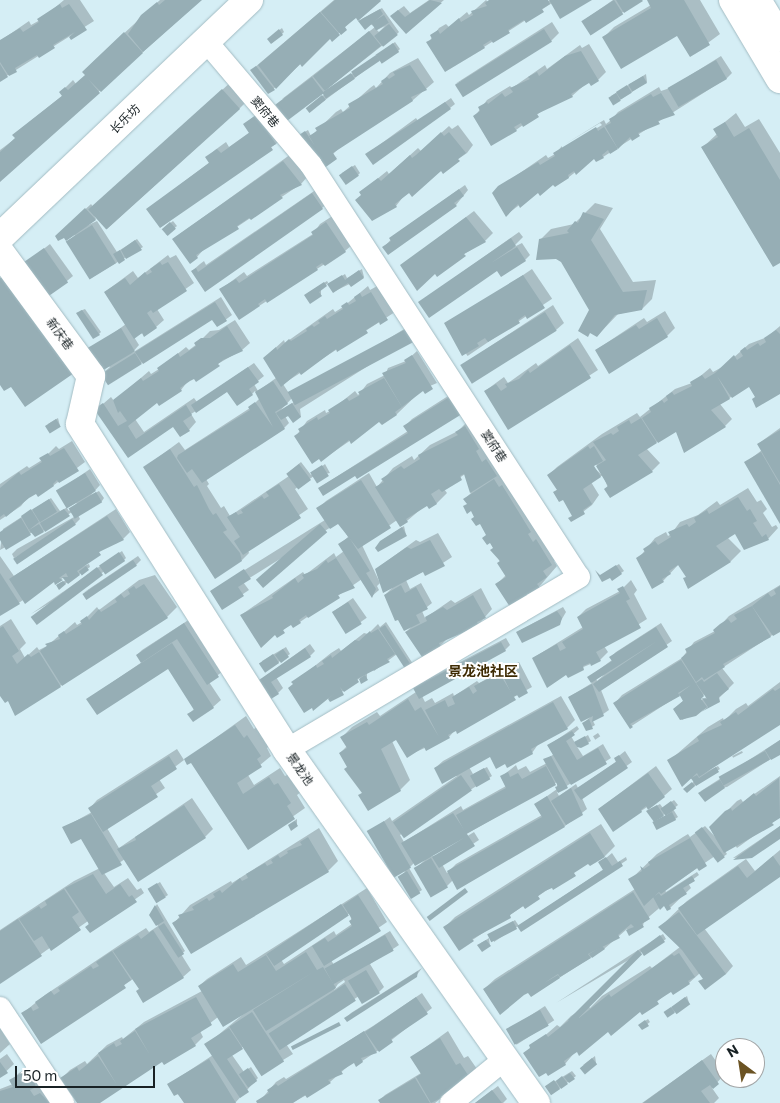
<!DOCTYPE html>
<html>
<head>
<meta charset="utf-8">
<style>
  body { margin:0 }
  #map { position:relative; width:780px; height:1103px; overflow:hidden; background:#d5eef5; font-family:Commissioner,"Noto Sans SC",sans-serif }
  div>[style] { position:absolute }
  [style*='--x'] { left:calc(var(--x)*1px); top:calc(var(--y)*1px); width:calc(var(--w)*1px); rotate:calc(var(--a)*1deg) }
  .shadow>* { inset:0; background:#0003; transform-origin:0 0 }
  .building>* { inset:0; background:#96aeb5; transform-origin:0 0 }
  .roads { filter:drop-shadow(0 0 1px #a3bcc3) drop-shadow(0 0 1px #a3bcc3) }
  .minor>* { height:22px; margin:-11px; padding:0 11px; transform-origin:11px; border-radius:11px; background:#fff }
  .tertiary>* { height:28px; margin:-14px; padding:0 14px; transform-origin:14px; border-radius:14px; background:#fff }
  .secondary>* { height:28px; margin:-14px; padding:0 14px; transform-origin:14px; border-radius:14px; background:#fff }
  span { translate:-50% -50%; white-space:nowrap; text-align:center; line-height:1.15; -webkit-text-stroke:4px #fff; paint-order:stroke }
  .street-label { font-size:12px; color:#182124 }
  .neighbourhood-label { font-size:14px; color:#3e2b03; font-weight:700 }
  .north { position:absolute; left:715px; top:1038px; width:50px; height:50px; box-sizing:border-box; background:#fff; border:1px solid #a3a6a7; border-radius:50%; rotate:329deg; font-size:14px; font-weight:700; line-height:20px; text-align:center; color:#182124 }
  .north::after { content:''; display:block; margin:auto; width:18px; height:22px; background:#6b5323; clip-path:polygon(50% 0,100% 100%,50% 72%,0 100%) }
  .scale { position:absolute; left:15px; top:1066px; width:140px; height:22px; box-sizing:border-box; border:2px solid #182124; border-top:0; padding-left:6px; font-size:15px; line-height:18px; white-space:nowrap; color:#182124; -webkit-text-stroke:4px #fff; paint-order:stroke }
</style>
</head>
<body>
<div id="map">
  <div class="shadow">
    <div style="clip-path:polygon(64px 0,80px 0,94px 21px,0 80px,0 41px,29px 21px,31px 25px,40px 20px)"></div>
    <div style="clip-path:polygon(160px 0,201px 0,0 180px,0 150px,16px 138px,22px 128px,63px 95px,61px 92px,73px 80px,76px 84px,86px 75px,91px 64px)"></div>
    <div style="clip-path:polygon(334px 0,381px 0,358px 19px,356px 16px,332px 40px,330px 37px,269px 93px,254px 68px)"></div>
    <div style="clip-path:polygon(429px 0,444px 0,406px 32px,397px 11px,404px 6px,410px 13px)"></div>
    <div style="clip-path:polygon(486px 0,488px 2px,590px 0,552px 3px,484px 47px,428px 43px,439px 28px,446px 24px,449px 27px,467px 12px,469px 15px)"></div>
    <div style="clip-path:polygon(613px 0,642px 0,590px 33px,583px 21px)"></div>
    <div style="clip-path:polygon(648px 0,700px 0,720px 34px,690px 56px,677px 34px,604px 37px,614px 27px,651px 5px)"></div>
    <div style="clip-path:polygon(evenodd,382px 8px,399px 32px,397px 34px,323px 92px,282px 99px,375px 27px,362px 19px,382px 8px,385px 26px,379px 32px,377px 30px,385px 26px)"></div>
    <div style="clip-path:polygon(552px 22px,559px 33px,551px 41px,455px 84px)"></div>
    <div style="clip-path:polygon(282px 28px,284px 32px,272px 43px,271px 37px)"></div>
    <div style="clip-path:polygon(395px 42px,400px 49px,398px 51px,383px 62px,379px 60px,309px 112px,309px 106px)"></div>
    <div style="clip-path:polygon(589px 44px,606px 72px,598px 80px,589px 81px,572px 96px,546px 108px,516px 130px,475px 116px,487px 100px,510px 86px,512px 88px,545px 65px,547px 69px,580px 45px,582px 48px)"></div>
    <div style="clip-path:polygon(evenodd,721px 56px,732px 73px,727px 78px,603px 157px,595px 157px,569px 177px,538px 191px,506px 215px,501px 186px,546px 155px,548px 158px,555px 154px,562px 146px,604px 120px,606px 124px,611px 120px,618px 112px,659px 87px,661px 91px,670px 88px,721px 56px,600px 123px,602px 125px,562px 149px,562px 146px,600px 123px)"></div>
    <div style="clip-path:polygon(418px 58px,434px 82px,413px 100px,341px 146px,328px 159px,329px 161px,338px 156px,323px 167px,303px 133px,308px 130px,311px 136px,336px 112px,341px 109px,343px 112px,370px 88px,374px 85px,376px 88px,390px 73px)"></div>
    <div style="clip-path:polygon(646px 74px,647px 82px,620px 100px,611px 96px)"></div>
    <div style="clip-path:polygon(233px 80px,250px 98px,240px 108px,107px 229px,94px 215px,96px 219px,82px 228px,97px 221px,117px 252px,137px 239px,143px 247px,91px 278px,68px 242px,75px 235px,62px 231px,91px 204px,94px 208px)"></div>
    <div style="clip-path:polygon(451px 98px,455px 104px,450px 108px,367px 154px,416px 118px,418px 121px)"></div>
    <div style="clip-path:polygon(264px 108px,280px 141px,161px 227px,148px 209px,210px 162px,207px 157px,215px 150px,226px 142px,229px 147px,250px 132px,245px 124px)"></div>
    <div style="clip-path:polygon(736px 113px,745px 127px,759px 119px,780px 153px,780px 261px,703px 147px,717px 134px,715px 130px)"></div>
    <div style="clip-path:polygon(458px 125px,473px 145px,467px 153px,403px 197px,396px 206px,372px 220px,361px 192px,387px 171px,389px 174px,418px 148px,421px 151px,449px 126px,452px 129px)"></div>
    <div style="clip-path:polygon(291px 154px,308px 176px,301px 184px,204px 249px,197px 257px,173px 239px)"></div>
    <div style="clip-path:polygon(355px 165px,360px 173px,358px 175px,342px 173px)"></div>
    <div style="clip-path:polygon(465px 185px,468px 190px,456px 205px,388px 253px,384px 247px,396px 234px)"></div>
    <div style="clip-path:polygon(320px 187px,330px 201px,322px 208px,205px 291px,192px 271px,200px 264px,204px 261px,206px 265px)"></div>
    <div style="clip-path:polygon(595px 203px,613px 208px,600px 229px,633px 282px,656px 280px,652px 299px,642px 309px,618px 314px,597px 336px,591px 310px,562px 262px,540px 240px,551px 229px,574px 224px)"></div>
    <div style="clip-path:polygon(474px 211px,493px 233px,485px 241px,435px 272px,402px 265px)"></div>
    <div style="clip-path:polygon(334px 215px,353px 244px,345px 251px,259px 306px,221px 289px,244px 272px,247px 276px,313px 234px,320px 224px)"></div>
    <div style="clip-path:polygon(173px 221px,177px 226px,166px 235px,165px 227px)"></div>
    <div style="clip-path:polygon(519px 232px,523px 237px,512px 248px,522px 243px,530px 255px,525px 260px,501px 276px,497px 269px,420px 302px)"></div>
    <div style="clip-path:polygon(50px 244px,73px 276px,51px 294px,32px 258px)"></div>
    <div style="clip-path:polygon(168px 255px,170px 258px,176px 255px,194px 283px,157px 309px,164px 320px,156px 327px,134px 337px,139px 345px,132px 353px,221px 297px,232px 315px,217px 326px,213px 318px,141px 363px,102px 374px,110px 367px,90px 350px,126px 324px,105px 292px,133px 271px,138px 278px)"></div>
    <div style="clip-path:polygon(362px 269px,364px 277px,333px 292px,328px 283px,321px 289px,321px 295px,308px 293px,327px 281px,329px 284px,345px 274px,347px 278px)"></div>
    <div style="left:532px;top:269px;width:36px;height:102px;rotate:56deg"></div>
    <div style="clip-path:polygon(379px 285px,395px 312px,283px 384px,292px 398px,281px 410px,294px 402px,301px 392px,414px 323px,420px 333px,300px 409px,301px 417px,285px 416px,289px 423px,284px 428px,206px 479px,209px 484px,207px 486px,221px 508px,224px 506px,230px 516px,289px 476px,290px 471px,301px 462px,311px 475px,325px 464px,330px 473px,314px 476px,295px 489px,308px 509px,248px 550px,249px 553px,242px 560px,145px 467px,179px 442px,185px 450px,250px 408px,260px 398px,255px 391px,252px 394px,228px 391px,191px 414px,196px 422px,189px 430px,173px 425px,128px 457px,96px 410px,111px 397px,114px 401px,149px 371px,151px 374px,159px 369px,186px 347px,189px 350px,197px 344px,210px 331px,219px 330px,235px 320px,250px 343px,242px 350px,188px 381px,181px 390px,157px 401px,135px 419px,144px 432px,194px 398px,197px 402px,254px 363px,264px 376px,254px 384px,258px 391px,276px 378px,272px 351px,284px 340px,285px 343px,333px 309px,335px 312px,343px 307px,368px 286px,370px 290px)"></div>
    <div style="clip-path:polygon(553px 305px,564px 323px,556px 330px,462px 365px)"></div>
    <div style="clip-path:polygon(85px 309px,101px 332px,99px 334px,80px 311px)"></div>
    <div style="clip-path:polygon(665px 311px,675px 328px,667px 336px,596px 350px,644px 318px,647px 322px)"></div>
    <div style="clip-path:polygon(evenodd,780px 326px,780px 392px,756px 396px,750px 385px,720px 404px,732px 419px,725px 426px,676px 430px,658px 441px,646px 448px,660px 463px,652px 471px,611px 496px,603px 475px,591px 482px,599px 495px,592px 505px,571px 521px,574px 515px,563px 498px,554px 492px,558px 489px,549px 475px,557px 467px,602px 434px,637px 413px,640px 417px,675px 389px,692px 383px,710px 368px,713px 372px,724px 366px,749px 344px,767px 337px,780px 326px,596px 464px,602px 474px,601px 474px,592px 466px,596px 464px)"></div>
    <div style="clip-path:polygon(578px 338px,598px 370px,508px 428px,485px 391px,504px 377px,508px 383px,536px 363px,538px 366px)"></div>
    <div style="clip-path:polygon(417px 351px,437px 383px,423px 389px,397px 414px,382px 424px,380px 420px,322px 460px,296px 436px,307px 421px,325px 410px,326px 413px,330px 411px,355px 391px,358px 395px,360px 393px,367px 384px,385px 375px,388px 368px,406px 361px)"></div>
    <div style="clip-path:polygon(459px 389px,468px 406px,319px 488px,408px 431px,405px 426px,412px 419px)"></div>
    <div style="clip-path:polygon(58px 418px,60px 426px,48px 424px)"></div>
    <div style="clip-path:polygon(467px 422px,562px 554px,554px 561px,557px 566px,539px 587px,497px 584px,506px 575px,487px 534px,465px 499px,471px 493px,465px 474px,444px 489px,447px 493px,437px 503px,429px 508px,427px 504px,401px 526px,397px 520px,362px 545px,380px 583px,377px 586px,379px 590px,372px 596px,362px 579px,300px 622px,291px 623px,277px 636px,241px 615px,303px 572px,305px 575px,334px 553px,336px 557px,344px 551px,340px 544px,348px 537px,339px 522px,243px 582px,249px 590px,222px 608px,211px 591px,325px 520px,318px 509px,326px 501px,369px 473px,377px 487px,393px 468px,412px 456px,414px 460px,430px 445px,458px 431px)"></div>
    <div style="clip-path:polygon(780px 428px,780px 521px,745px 463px,762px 450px,758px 444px)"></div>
    <div style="clip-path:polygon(72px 441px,85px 462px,54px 485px,28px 497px,21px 506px,0 520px,0 484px,27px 466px,29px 468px,42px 460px,56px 446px,59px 449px)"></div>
    <div style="clip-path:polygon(evenodd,90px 469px,100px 485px,91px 495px,99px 491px,104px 498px,102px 501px,78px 515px,80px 519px,75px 524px,14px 558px,12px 554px,17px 549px,74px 517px,72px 512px,43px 531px,33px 532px,0 550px,3px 529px,51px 498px,60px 511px,68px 507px,58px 491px,90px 469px,76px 503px,77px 503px,69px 511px,67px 508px,76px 503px)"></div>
    <div style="clip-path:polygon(748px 488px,757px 502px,761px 500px,767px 509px,763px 513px,772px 527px,776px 525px,778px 528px,768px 539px,735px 533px,727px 537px,741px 551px,731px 561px,688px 588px,687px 576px,679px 564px,663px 581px,638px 559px,655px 538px,666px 532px,668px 536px,671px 534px,680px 522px,698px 515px,717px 501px,720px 505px)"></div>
    <div style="clip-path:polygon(116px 509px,130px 532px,123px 539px,115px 544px,114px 541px,76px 569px,89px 564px,90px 567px,59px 588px,60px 583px,66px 580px,64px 577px,56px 583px,54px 580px,0 615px,0 556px,14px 576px)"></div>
    <div style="clip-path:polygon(404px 526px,406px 535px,384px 539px)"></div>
    <div style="clip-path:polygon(438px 533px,452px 557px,426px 574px,424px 571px,406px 580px,410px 589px,421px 583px,432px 603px,422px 611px,425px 618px,451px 600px,455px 603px,481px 588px,492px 609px,478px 625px,448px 638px,440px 646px,406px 632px,412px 626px,385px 595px,392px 588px,376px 569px,416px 540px,420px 542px)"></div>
    <div style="clip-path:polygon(122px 551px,126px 558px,124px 560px,31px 614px)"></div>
    <div style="clip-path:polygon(138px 556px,141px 560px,136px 565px,83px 593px)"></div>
    <div style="clip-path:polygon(619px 564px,624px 571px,621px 573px,603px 574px)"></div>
    <div style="clip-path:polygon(155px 575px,177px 607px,167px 617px,60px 686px,8px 700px,0 694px,0 626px,11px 619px,26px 643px,20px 649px,25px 658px,37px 647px,39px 650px,47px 646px,75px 622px,77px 625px,82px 622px,97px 607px,99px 610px,139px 580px)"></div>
    <div style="clip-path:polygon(631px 580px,637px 590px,634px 594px,647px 619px,604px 646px,608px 652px,600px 660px,567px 674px,533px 658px,583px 627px,578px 617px,586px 609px,620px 591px)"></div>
    <div style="clip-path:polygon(evenodd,780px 585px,780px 630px,722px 668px,734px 683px,711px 706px,682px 720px,674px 709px,684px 700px,681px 694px,630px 727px,615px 703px,622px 695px,682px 658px,694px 642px,715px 631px,729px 616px,780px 585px,705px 693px,707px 697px,697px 702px,705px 693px)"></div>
    <div style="left:353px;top:598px;width:24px;height:24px;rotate:55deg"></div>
    <div style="clip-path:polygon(563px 607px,566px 612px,559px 624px,517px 632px)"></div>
    <div style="clip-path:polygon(190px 619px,223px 671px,209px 682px,221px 700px,213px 707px,189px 714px,195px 708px,169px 668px,88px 699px,142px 662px,137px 655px,142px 650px)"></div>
    <div style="clip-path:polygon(386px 622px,413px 664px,407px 669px,397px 654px,374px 671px,372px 668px,367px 672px,367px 679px,362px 682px,360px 678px,331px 700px,297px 680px,331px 653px,339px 648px,341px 651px,364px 633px,368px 634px,378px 624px,380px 627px)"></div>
    <div style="clip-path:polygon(evenodd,661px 623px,672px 641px,601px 690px,609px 710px,593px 721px,595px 725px,587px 730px,584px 723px,590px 717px,569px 697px,592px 683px,589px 677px,612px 660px,611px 657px,616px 652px,661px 623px,604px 675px,597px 681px,596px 678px,604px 675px)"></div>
    <div style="clip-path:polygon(506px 638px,510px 645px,505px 650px,422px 696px,425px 702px,432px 698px,435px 703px,453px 693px,454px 696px,477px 681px,479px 683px,519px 662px,532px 687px,456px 729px,449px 737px,407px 756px,397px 738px,392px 741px,410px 780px,400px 790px,360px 795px,363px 792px,340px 753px,347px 746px,342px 737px,352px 727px,377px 712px,380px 716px,416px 692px,415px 688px,420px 683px)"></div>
    <div style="clip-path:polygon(310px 644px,315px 651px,310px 656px,276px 677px,283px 688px,278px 693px,260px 680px)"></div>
    <div style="clip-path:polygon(286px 647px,290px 654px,266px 671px,262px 661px)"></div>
    <div style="clip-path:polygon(780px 682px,780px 723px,700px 775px,718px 766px,720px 769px,687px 791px,694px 781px,669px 761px,708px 727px,723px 718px,724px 721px,736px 709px,746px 703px,748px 706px)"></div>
    <div style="clip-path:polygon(evenodd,561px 696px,575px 720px,567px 728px,539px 743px,532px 753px,506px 762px,490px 755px,469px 767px,473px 774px,487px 767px,492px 776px,400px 835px,404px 842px,461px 806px,463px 810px,506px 786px,501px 777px,516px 765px,518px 770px,526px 766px,530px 772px,547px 763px,545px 760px,554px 754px,549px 745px,577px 726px,579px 729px,571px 736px,575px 743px,588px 735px,591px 741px,581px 747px,576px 745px,583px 756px,603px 744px,611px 758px,557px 792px,559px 796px,576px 784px,578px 788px,617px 761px,615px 759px,625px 751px,632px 762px,582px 798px,587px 809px,565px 826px,453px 880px,447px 886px,416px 868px,425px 860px,414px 863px,409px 868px,422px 890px,411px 897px,399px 877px,405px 872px,369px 832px,390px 817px,392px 821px,457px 776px,435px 768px,443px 761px,561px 696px,557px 782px,557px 789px,536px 804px,542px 815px,456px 864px,447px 873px,442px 864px,479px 840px,474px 832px,437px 855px,425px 858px,557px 782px)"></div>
    <div style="clip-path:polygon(246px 716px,254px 729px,258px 726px,270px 745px,267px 748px,271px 756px,248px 775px,254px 785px,280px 768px,285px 776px,289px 774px,301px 792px,297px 795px,305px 808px,248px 848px,191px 761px,185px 760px)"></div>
    <div style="left:598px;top:733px;width:4px;height:6px;rotate:56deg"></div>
    <div style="clip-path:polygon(780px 740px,780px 753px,727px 787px,701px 791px)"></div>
    <div style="clip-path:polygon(177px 749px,184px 760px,159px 779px,165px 788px,107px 828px,119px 848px,192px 798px,213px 829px,205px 837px,125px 859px,104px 873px,114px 887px,128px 878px,137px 890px,141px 888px,144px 893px,90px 931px,88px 921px,0 983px,0 930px,74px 881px,100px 868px,82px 837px,63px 828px,92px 812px,90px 808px,97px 800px)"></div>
    <div style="left:742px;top:751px;width:2px;height:11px;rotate:63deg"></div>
    <div style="clip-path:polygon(656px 766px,672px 789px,664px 796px,641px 811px,599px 809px)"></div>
    <div style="clip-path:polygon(780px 776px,780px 817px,737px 848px,735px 845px,725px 851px,727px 854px,719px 860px,715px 856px,665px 890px,666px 892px,697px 872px,699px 875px,688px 883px,691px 888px,670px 908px,664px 904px,644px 921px,643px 926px,630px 934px,627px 929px,604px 949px,531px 996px,528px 991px,484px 989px,495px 979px,635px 889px,630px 880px,657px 854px,683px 837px,688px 834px,690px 837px,705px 826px,719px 841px,711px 827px,737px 801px,741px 799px,743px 802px)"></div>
    <div style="clip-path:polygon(674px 800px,678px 805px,673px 809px,678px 817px,675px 819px,668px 813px,663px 815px,650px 809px,660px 804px,663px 808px)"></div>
    <div style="clip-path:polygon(297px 819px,297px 825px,289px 825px,291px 823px)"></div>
    <div style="clip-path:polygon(601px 824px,615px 846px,605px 856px,590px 865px,589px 862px,459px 949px,445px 927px,455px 917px)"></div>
    <div style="clip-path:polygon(780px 826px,780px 837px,751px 856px,733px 858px)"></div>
    <div style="clip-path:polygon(319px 828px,338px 861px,328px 871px,174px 923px,190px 905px,231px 881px,232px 883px)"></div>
    <div style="clip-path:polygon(780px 850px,780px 875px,704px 928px,733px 966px,726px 974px,700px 982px,704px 978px,700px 973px,689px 983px,671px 990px,642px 1014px,640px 1010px,575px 1052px,565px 1064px,525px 1053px,557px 1025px,560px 1027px,571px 1016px,588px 1005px,590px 1008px,602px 996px,650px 966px,652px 968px,680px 947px,660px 927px,687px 901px,746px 859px,755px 871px)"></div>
    <div style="clip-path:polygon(612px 853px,618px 862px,626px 857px,627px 860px,521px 930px,518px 926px,494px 942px,493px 935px,515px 920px,519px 926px,604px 869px,600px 863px)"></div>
    <div style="clip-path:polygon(160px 882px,168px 895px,165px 897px,152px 887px)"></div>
    <div style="clip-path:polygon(evenodd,367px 888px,387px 922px,331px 960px,334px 965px,390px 931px,399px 945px,370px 964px,384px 987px,379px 992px,359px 996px,286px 1044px,293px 1054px,283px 1060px,244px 1046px,232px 1055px,244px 1072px,251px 1067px,258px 1078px,235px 1103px,185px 1103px,169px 1084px,213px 1055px,206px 1045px,246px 1012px,218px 1017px,200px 1031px,203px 1037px,195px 1045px,165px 1063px,163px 1060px,97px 1103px,78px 1103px,62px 1078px,70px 1070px,85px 1061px,87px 1064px,107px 1045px,122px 1037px,123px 1039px,144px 1022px,202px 991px,199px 986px,207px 979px,241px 957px,246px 965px,367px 888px,350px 913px,352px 924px,336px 935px,334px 931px,284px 964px,280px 958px,350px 913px,367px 888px,344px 980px,345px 982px,334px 990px,338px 984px,344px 980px)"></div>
    <div style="clip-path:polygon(157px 904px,185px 951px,181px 954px,191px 970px,183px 977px,140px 989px,133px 979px,42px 1042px,23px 1013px,45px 995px,121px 944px,146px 928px,149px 932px,158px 926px,151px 915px)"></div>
    <div style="clip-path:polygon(663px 934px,666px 939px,644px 954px,642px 952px,556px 1003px)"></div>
    <div style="clip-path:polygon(489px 938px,490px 946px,481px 943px)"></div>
    <div style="clip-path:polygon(422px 968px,416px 976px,346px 1018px,351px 1013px)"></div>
    <div style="clip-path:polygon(422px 993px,432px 1008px,379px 1050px,356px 1065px,354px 1061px,330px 1082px,292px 1103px,258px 1103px,276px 1082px,284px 1077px,286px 1079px,373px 1026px)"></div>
    <div style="clip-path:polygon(687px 996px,689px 1003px,674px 1012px,668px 1010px)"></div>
    <div style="left:545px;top:1006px;width:17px;height:45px;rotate:57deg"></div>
    <div style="clip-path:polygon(648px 1019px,650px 1022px,642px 1028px,642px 1023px)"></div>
    <div style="clip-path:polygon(0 1028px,10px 1044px,0 1053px)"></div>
    <div style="clip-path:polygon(448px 1031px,464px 1058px,468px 1056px,477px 1069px,435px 1103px,382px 1103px,380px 1100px,385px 1095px,421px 1073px,412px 1057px)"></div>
    <div style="clip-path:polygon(7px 1054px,14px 1064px,0 1077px,0 1059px)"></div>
    <div style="clip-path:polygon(711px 1054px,725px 1074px,712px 1088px,719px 1098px,714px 1103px,642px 1103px)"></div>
    <div style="clip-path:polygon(595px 1056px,596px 1063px,583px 1065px)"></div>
    <div style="clip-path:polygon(37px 1062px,60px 1103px,0 1103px,0 1089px,13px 1084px,11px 1081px,19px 1073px)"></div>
    <div style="clip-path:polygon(572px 1071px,576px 1076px,560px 1088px,549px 1085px)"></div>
    <div style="clip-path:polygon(498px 1086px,507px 1099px,503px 1103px,475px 1103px)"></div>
  </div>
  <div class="building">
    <div style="clip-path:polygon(165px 0,202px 0,143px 52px,128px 34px,141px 15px,157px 2px,159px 5px)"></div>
    <div style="clip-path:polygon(335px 0,380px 0,381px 1px,358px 21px,356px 18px,345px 27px,347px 30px,341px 35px,321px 12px)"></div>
    <div style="clip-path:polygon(430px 0,442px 3px,406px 34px,390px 16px,398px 10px,405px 17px)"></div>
    <div style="clip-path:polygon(489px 0,548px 0,550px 4px,542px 9px,544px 12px,526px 23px,524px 20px,508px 30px,510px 33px,493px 43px,491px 40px,483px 45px,485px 48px,445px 72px,426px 42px,432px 39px,430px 35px,438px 30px,440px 34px,459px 18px,461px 22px,473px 15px,471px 11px,487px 6px,485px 3px)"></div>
    <div style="clip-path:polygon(549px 0,592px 0,560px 19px)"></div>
    <div style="left:614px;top:0;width:17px;height:39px;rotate:57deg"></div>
    <div style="clip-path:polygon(616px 0,642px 0,643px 1px,624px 13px)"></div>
    <div style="clip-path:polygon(647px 0,684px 0,710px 45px,690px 57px,677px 36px,621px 69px,602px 37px,651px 8px)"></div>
    <div style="clip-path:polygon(60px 4px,62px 8px,69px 4px,87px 30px,71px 40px,69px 37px,75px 32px,53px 45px,55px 48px,39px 58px,37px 55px,15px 68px,17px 72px,9px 76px,0 62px,0 40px,20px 28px,23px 32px,39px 22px,37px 19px)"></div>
    <div style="clip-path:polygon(380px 9px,383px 14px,365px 30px,358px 21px)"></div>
    <div style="clip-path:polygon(320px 12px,340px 35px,332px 42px,330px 39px,302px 67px,300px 64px,276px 89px,258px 65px)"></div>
    <div style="left:384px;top:15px;width:9px;height:15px;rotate:58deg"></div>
    <div style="left:389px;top:24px;width:14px;height:19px;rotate:51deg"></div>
    <div style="clip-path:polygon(279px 29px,283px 35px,271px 44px,267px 39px)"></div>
    <div style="left:544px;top:29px;width:15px;height:105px;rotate:58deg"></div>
    <div style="left:369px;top:31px;width:19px;height:72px;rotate:51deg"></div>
    <div style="clip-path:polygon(124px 32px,143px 53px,101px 92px,88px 79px,100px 93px,0 182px,0 152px,15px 138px,12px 135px,62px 96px,59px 92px,65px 87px,68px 90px,85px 75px,82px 72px)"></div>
    <div style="left:393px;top:43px;width:11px;height:21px;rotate:56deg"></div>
    <div style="clip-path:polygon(581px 51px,599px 81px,591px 86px,589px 83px,571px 94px,573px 97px,537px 114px,539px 117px,523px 127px,521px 123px,514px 127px,517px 131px,491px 146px,473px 116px,480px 111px,478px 107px,487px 102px,488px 104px,502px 93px,505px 97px,513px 92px,510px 88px,530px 79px,528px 77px,537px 72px,539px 76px,565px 56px)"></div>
    <div style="left:376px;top:55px;width:7px;height:30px;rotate:56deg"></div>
    <div style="left:716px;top:60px;width:22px;height:56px;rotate:60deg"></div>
    <div style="clip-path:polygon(0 64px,8px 77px,0 82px)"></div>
    <div style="clip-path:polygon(410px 65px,427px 90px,411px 97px,413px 101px,333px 153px,335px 156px,326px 161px,335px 156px,337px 159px,323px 169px,299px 135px,305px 131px,315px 146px,309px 136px,317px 131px,315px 128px,350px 108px,348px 104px,383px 84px,381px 81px,387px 77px,389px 79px,395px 75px,393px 72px)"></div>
    <div style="clip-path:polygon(256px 66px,275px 90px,268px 94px,250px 70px)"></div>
    <div style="left:351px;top:73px;width:7px;height:35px;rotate:56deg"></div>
    <div style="left:643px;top:76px;width:8px;height:17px;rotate:60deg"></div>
    <div style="left:312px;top:77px;width:20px;height:46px;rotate:53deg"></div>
    <div style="left:627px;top:85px;width:9px;height:13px;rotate:58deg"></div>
    <div style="left:222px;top:89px;width:27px;height:180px;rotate:48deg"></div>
    <div style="left:616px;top:93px;width:9px;height:9px;rotate:58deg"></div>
    <div style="clip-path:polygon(661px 93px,675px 115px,658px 121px,660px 124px,638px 133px,640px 136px,632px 141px,630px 137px,618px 149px,605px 126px,611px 123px,609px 119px,651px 94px,653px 97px)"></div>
    <div style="left:322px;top:95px;width:6px;height:21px;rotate:51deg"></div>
    <div style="clip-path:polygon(445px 102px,451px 109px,373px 165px,365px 154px)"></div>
    <div style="clip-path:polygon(256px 115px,276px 144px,271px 147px,273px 150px,160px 228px,146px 209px,209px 163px,205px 157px,217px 149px,221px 153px,249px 133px,243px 124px)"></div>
    <div style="clip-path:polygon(725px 122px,734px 137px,749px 128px,780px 180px,780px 263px,773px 267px,701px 147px,718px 137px,713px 129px)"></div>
    <div style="clip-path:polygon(596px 127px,598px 131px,604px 127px,618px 149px,610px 154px,608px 150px,602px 155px,604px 158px,596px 162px,594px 159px,576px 175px,574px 171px,568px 175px,569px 178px,555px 187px,553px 185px,540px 196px,538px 193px,520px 208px,518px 204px,506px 217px,492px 193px,498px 186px,538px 162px,540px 165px,555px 156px,553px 153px)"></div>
    <div style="clip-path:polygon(441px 132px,444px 136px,449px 132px,466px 153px,458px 159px,460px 161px,443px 174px,441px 171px,412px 197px,409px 193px,395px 204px,397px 207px,372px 221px,355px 200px,361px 195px,359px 192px,378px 178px,381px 181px,410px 155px,412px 158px,416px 155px)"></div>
    <div style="clip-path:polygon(283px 161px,302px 185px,280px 195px,283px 198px,251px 220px,249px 218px,237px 226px,239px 229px,196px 255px,198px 258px,190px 264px,172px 239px)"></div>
    <div style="left:352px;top:166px;width:12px;height:16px;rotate:55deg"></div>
    <div style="clip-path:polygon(459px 189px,464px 196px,454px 203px,457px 206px,388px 255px,382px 247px,391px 241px,389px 238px)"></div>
    <div style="clip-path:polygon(312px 193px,323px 209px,205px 292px,191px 271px,196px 268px,198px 272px)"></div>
    <div style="clip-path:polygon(85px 208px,96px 220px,66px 241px,64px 238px,58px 241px,55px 236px)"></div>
    <div style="clip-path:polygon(583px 212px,604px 219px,591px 240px,623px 292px,647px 290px,642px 310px,615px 315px,597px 337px,590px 333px,588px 337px,578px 331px,589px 310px,561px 262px,556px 259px,536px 260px,539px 239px,569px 233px,567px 231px,575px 221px,578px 223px)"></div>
    <div style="clip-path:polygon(466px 217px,486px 242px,464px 254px,466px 256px,437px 277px,435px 274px,417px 291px,400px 265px)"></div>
    <div style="left:170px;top:222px;width:9px;height:11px;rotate:49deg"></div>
    <div style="clip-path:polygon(326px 222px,346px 252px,325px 266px,322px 263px,316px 267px,318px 270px,267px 303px,265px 299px,258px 304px,260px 306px,239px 320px,219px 289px,236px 279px,239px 283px,313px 235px,311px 232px)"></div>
    <div style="left:92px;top:225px;width:45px;height:31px;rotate:58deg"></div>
    <div style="clip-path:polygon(511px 238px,516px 246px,491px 263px,517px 247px,526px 261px,501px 277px,497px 271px,429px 318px,418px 302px)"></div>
    <div style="clip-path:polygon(135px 240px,142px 250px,126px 259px,121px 250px)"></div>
    <div style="left:44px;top:248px;width:42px;height:24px;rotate:55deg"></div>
    <div style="clip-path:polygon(120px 250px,125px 260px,119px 264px,113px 254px)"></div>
    <div style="clip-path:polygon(160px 262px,162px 265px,168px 262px,187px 291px,153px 313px,151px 310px,147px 313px,157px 328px,144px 337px,142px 333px,134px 339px,104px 292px,125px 278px,130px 285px,145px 272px,147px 275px,152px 272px,150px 269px)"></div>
    <div style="clip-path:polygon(359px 270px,364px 278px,351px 287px,348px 283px,333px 293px,327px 284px,342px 275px,345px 280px)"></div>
    <div style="clip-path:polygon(8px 272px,77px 371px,25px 407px,11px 387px,4px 391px,0 385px,0 278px)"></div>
    <div style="clip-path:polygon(523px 275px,545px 308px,527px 319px,525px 315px,518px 320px,520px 323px,488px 342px,485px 338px,477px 343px,479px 346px,462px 356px,444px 323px)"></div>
    <div style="clip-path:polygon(324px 282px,327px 286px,319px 292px,322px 296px,310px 304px,304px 295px)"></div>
    <div style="clip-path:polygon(371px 292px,388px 320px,380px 325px,379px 322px,366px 330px,368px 333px,337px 352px,336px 349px,301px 375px,299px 372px,281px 387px,263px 358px,276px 347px,277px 350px,289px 339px,291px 341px,307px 331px,306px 329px,312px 325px,314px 327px,320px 323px,318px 321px,325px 316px,327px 319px,343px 309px,341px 306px,347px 302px,349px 305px,356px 301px,354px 297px,360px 293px,362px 297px)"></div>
    <div style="clip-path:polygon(215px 302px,227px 321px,217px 327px,212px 320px,143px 364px,135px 352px)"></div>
    <div style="clip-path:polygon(82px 310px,100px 335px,93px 339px,76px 313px)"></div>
    <div style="left:545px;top:312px;width:22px;height:100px;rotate:58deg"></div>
    <div style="clip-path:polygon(657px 318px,668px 337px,609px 374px,595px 350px,636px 325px,639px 329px)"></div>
    <div style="clip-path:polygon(227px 326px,243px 351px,223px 360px,218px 364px,220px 366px,196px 382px,194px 379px,190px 381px,180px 388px,182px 391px,159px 406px,157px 403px,128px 426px,136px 439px,186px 405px,192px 415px,183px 421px,190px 431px,180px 437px,173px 427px,128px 458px,94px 409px,103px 403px,118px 426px,127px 421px,120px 411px,118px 413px,113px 400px,141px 378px,143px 381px,159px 371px,157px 368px,178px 353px,180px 357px,196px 346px,194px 343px,201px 338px,210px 338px)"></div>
    <div style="left:121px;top:328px;width:27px;height:40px;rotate:59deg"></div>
    <div style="left:406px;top:329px;width:15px;height:134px;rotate:62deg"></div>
    <div style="clip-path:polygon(776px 330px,780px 334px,780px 394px,756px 408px,752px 399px,755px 397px,749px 387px,732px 398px,717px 376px,730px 399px,711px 410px,726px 427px,684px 453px,676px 432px,658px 443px,642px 418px,651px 412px,649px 408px,662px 400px,664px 403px,668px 400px,666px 396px,672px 392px,674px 395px,692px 386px,690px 382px,702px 375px,705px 379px,715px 373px,734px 355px,737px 360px,743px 356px,740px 351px,745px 347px,747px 350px,758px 343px,760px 346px,766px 342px,764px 338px)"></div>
    <div style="clip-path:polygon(570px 345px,591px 378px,508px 430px,484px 391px,496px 384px,501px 391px,507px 387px,505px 384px,519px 379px,528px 370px,530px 373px)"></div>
    <div style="left:135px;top:353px;width:13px;height:40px;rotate:58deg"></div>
    <div style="clip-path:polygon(412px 355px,433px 389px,425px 394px,423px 391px,402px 407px,382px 373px,406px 363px,404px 360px)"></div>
    <div style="clip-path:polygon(248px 367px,259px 382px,249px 389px,253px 395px,237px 406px,227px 392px,196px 413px,191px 405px)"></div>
    <div style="clip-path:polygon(384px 378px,402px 407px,395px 412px,397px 415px,382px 425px,379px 422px,351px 444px,349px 440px,321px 462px,319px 459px,312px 464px,294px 436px,300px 432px,298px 429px,317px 417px,318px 420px,330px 413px,328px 410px,347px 398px,349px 401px,360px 395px,358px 392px)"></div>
    <div style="clip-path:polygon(273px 381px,288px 404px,275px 412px,285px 429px,202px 483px,192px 469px,187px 473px,177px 458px,178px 455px,250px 410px,248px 407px,255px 402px,273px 427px,255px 392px)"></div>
    <div style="clip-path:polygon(451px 396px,462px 414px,357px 479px,355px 476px,323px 496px,318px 488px,408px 433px,403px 426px)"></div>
    <div style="clip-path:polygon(292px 403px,301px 417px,293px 423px,288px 416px,281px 420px,276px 413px)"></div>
    <div style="clip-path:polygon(641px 418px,657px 443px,638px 455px,653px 472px,610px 498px,604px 489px,608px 486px,596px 466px,606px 460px,593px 442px,611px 433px,613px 435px,619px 431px,617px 427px,629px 420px,631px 424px)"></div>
    <div style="left:56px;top:419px;width:9px;height:13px;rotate:58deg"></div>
    <div style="clip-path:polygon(465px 426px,479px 449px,476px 451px,482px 462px,486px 459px,497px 476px,470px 493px,464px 474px,460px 476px,462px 480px,442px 492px,439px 489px,431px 494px,437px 504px,429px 509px,427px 506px,406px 519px,408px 522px,400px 527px,375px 487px,384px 482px,381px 479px,401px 466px,404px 469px,420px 459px,418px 455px,458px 435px,455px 432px)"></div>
    <div style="clip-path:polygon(780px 430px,780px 483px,757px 444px)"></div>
    <div style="clip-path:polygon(588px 446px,590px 449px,594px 446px,603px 461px,594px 466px,601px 477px,583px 489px,592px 504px,583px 510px,585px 514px,571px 522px,568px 518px,572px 516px,563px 500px,559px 502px,553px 492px,557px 490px,547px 475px)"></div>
    <div style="clip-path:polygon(64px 448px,79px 471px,59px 483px,57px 480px,53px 484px,54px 486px,38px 497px,36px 494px,29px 498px,6px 517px,4px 514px,0 517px,0 488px,19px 472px,21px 475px,42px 462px,39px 458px,48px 453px,50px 456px)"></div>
    <div style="clip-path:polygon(170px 449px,194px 487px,197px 485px,209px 509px,213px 515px,216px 513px,227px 530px,223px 532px,240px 553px,242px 561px,215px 579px,143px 467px)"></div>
    <div style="clip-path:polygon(761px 452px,780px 485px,780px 524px,744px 462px)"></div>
    <div style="left:299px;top:464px;width:20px;height:16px;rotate:53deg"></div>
    <div style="left:322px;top:465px;width:13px;height:14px;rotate:58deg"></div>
    <div style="left:85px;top:473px;width:21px;height:34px;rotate:59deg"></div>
    <div style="clip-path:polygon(494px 479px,499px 487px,502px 485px,531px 532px,528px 534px,533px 542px,536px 539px,552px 565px,543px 571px,547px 577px,537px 584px,540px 588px,510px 607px,495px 584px,506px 577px,497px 563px,500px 561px,490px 550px,493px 548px,490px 543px,487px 545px,482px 538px,486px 535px,480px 524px,476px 526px,471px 519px,474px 517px,471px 511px,467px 514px,463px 506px,467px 504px,463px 499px)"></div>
    <div style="clip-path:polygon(361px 480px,391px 528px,358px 549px,338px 524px,330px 529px,316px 508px)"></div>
    <div style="clip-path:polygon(279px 484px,301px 518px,243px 555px,234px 541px,240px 537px,227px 517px,236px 512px,238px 515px,243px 513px,241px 510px,262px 496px,264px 499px,269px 496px,266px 492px)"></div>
    <div style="left:96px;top:492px;width:12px;height:32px;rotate:59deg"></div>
    <div style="clip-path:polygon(738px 497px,747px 511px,750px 509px,757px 521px,753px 523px,762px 537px,766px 534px,769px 540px,744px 550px,735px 534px,716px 546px,731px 562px,688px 589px,683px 578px,686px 577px,678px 565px,669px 571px,671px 574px,662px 579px,664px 582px,652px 589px,636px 558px,645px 552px,643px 549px,655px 541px,658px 545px,671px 537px,668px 532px,687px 524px,689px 527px,696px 522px,694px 518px,707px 510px,709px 514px)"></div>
    <div style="left:49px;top:499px;width:15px;height:20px;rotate:58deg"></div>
    <div style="clip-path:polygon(31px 509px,39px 522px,29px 530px,21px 516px)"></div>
    <div style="clip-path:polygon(64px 509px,70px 516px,45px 532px,40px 523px)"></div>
    <div style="clip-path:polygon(107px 516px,124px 540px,99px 552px,101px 555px,74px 573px,77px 571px,80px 575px,68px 584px,62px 577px,68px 577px,66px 573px,59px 578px,63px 580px,55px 585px,54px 582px,25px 604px,9px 579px)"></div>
    <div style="clip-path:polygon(21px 518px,31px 535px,6px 550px,0 540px,0 532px)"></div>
    <div style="left:72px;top:519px;width:7px;height:71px;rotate:56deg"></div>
    <div style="clip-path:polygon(39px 524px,44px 532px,35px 537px,29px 530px)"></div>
    <div style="left:320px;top:524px;width:11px;height:85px;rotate:49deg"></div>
    <div style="clip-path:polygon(402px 527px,407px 536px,378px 552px,375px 548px,380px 541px)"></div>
    <div style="clip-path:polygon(349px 537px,370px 571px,366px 573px,376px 589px,372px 598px,338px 544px)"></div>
    <div style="clip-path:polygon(430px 540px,445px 566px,425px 576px,423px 572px,383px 593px,375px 569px,407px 547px,411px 549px)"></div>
    <div style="left:119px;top:552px;width:11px;height:24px;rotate:56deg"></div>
    <div style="clip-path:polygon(336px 558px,355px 588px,338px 595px,340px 598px,308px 618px,306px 615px,299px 620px,301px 623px,293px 628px,291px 625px,283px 630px,285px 633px,277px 638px,275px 635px,261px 648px,240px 615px,273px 598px,272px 596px,295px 578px,298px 583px,304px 578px,302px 575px,317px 569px,326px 560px,328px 563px)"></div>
    <div style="left:133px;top:560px;width:7px;height:61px;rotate:56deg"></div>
    <div style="clip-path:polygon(616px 565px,622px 574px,612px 581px,610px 578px,602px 582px,595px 570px,600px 575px)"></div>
    <div style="left:86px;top:566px;width:5px;height:9px;rotate:53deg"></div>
    <div style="left:97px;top:567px;width:10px;height:83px;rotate:53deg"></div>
    <div style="clip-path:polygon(244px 569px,251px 579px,238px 587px,244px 596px,222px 610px,210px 591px)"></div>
    <div style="clip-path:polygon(0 573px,20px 604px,0 616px)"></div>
    <div style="clip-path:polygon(63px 581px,66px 584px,59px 590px,56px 585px)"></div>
    <div style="clip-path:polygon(144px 584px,168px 618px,62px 686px,40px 651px,47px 646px,45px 644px,60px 639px,58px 635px,64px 631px,66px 634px,82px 624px,80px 621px,87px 616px,89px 620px,99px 609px,101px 612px,117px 602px,115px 599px,121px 594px,124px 598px,130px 594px,128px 590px,134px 586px,136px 589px)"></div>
    <div style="clip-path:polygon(401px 585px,405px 593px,416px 587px,428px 609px,416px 615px,420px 623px,404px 631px,398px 620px,395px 621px,384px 595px)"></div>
    <div style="clip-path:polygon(623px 586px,630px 599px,626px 601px,641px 628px,596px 652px,601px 661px,591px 666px,590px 663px,583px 666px,584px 670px,568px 678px,566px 675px,547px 688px,532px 658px,557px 644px,560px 651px,566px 648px,562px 642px,583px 629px,577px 617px,620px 593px,617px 589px)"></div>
    <div style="clip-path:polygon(780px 586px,780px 632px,773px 636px,752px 606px,768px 593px,771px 597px,776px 594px,774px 590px)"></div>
    <div style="clip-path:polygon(473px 595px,486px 618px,477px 622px,479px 626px,439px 643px,441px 647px,422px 657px,405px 632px,427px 621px,425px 617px,443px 607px,447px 610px)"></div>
    <div style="left:348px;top:602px;width:26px;height:19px;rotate:58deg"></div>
    <div style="clip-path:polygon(752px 606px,771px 637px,723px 664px,725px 667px,704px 680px,702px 677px,696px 682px,681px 658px,687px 653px,685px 649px,715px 633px,713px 630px,720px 624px,728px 619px,731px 623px,737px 619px,734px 615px)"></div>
    <div style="clip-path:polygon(557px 611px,562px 618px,560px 625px,522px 643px,516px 632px)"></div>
    <div style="clip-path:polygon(184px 623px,219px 677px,207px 685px,177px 639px,141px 663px,136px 655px)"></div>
    <div style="left:385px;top:625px;width:50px;height:7px;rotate:57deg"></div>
    <div style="clip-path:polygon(3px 626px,19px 651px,12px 656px,17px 664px,28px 654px,31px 657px,39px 652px,61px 687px,15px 716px,8px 701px,5px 703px,0 696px,0 628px)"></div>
    <div style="clip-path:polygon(656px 627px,668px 647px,599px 692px,593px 684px,657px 641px,591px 683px,587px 677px,612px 661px,609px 657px)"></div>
    <div style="clip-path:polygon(378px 629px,395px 654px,387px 659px,390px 662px,357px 679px,359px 682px,344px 692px,340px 687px,344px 695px,330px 702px,328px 699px,335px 693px,313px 711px,312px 708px,304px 713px,288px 688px,293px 684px,291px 682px,316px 665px,317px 668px,324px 664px,322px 661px,331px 655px,332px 658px,355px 640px,359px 641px,370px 631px,371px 633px)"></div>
    <div style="clip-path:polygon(501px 642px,506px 651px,419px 699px,413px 688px)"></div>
    <div style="clip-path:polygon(172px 643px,214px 708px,193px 722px,187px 714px,194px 710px,168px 669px,97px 715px,86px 699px)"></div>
    <div style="clip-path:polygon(305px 648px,311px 657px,271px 682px,279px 694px,271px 699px,259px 680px)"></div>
    <div style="left:283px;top:649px;width:10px;height:10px;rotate:53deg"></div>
    <div style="left:273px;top:654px;width:11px;height:17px;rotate:56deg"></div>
    <div style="clip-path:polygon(681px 660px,704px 696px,701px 699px,707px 707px,696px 716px,680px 720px,673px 709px,683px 701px,679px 694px,691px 685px,678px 693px,680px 696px,630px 724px,633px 727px,630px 729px,613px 703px)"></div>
    <div style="clip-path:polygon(514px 666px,528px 693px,519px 698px,517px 695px,513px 697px,501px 672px)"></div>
    <div style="clip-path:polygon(499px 673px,516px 700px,457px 734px,456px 731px,448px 735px,450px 738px,426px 751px,424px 747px,407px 758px,396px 740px,381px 749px,401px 791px,368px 811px,358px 795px,362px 793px,344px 769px,347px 767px,339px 753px,347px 748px,340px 737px,367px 722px,369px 725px,408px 699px,415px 711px,421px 707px,439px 737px,425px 710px,445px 700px,448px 707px,455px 704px,452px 697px,469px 687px,473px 694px,477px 691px,474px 686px)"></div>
    <div style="clip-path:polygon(717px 673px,729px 689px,719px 697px,720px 702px,701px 712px,708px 707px,702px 698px,707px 699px,696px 683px,702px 679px,704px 682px)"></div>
    <div style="clip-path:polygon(365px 675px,368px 680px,361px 684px,359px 679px)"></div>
    <div style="clip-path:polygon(592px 684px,604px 716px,592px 722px,593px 716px,581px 722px,568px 697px)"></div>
    <div style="clip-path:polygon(780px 688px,780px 725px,699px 777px,697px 773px,682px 787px,667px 760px,699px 741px,697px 737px,700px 735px,722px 725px,720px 722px,725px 719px,736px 712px,738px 715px,773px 689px,775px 691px)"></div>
    <div style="clip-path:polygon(553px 702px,568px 729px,531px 749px,533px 754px,507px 768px,505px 764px,496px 769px,490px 757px,442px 784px,434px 768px)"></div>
    <div style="clip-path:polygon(589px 719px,593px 729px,586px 731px,582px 723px)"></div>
    <div style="clip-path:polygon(235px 725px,244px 738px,247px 735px,261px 756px,257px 759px,262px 767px,237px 783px,243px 794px,269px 777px,274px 785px,278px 783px,291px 803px,287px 806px,295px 819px,248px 850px,191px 763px,187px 765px,184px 759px)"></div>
    <div style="clip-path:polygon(572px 731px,575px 735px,566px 741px,577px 760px,598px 748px,607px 764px,571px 785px,547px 745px)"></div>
    <div style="clip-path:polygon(585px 736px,589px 744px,581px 748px,577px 747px,574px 742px)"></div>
    <div style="clip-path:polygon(780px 740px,780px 755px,771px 760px,765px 750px)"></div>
    <div style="left:765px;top:751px;width:10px;height:53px;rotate:61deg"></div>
    <div style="clip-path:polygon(619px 755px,628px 768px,581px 800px,574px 790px,616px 762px,614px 758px)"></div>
    <div style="clip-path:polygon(169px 756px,177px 769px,151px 786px,158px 797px,103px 832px,88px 808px)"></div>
    <div style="clip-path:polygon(551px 756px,568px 788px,558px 793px,555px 787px,558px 786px,543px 759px)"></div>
    <div style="clip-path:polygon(546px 766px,556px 785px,466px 834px,456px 815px,506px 788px,500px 776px,508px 772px,510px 777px,518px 773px,522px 779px)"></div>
    <div style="clip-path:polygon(716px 767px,719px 772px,696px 786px,691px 778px,697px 775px,699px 778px)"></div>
    <div style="left:484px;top:768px;width:13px;height:16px;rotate:61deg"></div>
    <div style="clip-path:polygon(648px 773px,665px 797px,648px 810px,646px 806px,641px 810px,642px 812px,613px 832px,598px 809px)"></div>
    <div style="left:461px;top:775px;width:19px;height:83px;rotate:55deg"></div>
    <div style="clip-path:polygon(779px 778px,780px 818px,772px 823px,774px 825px,724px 853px,709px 827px,725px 811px,731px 808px,732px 811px,754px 793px,756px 796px)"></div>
    <div style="clip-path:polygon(720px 780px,725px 788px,705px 802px,698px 793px)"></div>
    <div style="clip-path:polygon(692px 782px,695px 786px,687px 793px,683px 789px)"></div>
    <div style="clip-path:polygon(571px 788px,583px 815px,566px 825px,551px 801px)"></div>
    <div style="clip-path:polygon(547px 796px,565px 827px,457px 890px,447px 871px,542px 817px,534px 804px)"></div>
    <div style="left:671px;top:801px;width:9px;height:13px;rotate:54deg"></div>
    <div style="clip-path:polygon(184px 805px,206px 838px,138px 882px,117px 849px,136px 840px,135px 837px)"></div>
    <div style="clip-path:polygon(657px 805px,664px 816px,654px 822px,646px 811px)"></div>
    <div style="left:672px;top:812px;width:9px;height:22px;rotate:63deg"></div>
    <div style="clip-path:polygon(453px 813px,475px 846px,439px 868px,432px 857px,464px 838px,415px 866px,401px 843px)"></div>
    <div style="clip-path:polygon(91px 814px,122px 865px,102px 875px,81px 839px,71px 844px,62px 827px)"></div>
    <div style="clip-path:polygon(295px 821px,298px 826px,291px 831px,288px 825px)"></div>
    <div style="left:384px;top:821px;width:54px;height:20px;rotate:60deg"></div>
    <div style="clip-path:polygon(780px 826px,780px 839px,752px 858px,733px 860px)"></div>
    <div style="left:702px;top:827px;width:38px;height:9px;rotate:53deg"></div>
    <div style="clip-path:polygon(590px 833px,605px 857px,590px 866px,588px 864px,574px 873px,576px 876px,553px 890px,552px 888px,545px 891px,538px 896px,540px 899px,525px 909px,523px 906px,510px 915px,511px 918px,472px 939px,474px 941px,459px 951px,443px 927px)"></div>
    <div style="clip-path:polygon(308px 837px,329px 872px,191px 954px,172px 923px,180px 918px,178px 915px,194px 910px,192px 907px,207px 898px,209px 901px,215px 897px,213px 894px,220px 890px,222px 893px,240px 878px,242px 881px,248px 878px,246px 874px,265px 863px,267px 866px,273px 863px,271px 860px,278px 855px,280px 858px,288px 853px,287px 851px,302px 845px,300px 842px)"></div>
    <div style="clip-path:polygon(690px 838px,707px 866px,699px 871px,697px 868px,661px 894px,659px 892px,644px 906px,628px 879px,642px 871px,640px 866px,644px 869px,650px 865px,648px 862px)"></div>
    <div style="clip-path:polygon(773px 856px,780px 866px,780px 877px,697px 935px,678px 908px,738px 866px,747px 878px)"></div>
    <div style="clip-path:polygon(606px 857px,612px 866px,620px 861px,623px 866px,521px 932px,517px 926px,603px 870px,598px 862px)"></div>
    <div style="left:431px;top:858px;width:34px;height:20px;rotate:60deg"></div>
    <div style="left:407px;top:871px;width:26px;height:11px;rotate:59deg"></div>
    <div style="clip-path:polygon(93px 874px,106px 894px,120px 884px,129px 897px,132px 895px,137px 902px,90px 933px,85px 927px,89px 924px,65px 888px)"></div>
    <div style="clip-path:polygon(692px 876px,695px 881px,683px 888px,687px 894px,669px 905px,671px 909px,667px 911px,664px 906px,660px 910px,653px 897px,659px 893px,661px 896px)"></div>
    <div style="left:157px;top:883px;width:17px;height:11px;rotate:59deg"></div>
    <div style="left:465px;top:888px;width:5px;height:48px;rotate:53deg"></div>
    <div style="clip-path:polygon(64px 889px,79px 912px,72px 917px,81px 930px,51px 951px,42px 936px,34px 941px,19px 919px,39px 906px,41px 909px,47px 905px,45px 901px)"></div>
    <div style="clip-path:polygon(633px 892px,650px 919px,635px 928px,631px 924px,618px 935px,620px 938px,588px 954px,591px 958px,560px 977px,558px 974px,544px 983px,558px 975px,560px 978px,531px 997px,528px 993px,524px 995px,500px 1015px,483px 989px)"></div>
    <div style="clip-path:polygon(358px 895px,381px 931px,324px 966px,312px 946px,325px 938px,328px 942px,352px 926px,349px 921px,352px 919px,343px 905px)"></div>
    <div style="left:341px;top:904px;width:14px;height:90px;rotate:56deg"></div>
    <div style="clip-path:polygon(155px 905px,164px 921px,156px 926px,149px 915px)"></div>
    <div style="clip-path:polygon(679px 912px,726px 974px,705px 990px,698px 981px,703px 979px,682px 950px,658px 927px)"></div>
    <div style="clip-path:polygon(18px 919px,42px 956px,0 984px,0 931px)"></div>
    <div style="left:513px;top:921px;width:9px;height:29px;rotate:63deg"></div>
    <div style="left:164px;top:923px;width:37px;height:7px;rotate:57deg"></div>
    <div style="clip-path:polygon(642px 924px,644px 927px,629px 936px,626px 930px)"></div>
    <div style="clip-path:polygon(153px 930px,184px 978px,143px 1003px,136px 991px,139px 989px,113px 951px,138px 935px,141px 939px)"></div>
    <div style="left:385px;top:935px;width:18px;height:69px;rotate:61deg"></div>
    <div style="clip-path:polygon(660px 935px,665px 942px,644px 956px,640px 950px)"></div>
    <div style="clip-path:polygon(486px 940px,491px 946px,482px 952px,477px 945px)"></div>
    <div style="clip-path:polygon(602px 946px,605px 949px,592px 958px,589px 954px)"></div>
    <div style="left:638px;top:950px;width:6px;height:99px;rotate:45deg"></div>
    <div style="clip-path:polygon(112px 951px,131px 980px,124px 985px,126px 988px,41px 1044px,21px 1013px,31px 1007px,33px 1011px,39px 1008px,35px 1002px,51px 991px,54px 995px,60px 991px,58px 988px,91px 966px,93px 969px,99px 966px,96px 962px)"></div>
    <div style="clip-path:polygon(306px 952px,317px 970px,323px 967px,336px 988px,266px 1031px,253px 1010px,315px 971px,223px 1027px,198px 986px,233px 964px,238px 972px,266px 955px,276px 971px)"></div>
    <div style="clip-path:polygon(679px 953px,695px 977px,688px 981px,690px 984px,673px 995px,671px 992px,657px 1001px,659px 1004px,642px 1015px,640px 1012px,611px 1036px,608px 1032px,579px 1056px,577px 1052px,571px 1056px,564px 1061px,566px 1065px,548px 1076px,546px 1073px,539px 1077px,523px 1053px,530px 1048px,529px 1045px,546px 1034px,548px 1037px,577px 1014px,579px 1018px,609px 994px,611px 997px,672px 954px,674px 956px)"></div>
    <div style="left:366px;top:970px;width:27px;height:21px;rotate:59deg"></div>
    <div style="clip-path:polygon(418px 971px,417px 977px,347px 1022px,344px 1018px)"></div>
    <div style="left:345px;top:984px;width:20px;height:91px;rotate:57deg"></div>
    <div style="clip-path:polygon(196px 997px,212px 1025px,191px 1038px,196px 1046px,164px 1065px,162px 1062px,100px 1103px,77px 1103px,60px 1078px,77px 1067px,79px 1071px,98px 1056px,117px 1085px,98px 1053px,114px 1043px,116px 1047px,122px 1044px,120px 1041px,135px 1031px,150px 1055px,135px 1029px)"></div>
    <div style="clip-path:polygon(416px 997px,428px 1014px,391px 1039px,393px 1042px,379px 1052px,365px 1032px)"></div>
    <div style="left:685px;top:997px;width:9px;height:17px;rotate:54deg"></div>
    <div style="left:671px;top:1007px;width:7px;height:9px;rotate:56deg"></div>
    <div style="left:540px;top:1010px;width:18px;height:39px;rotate:61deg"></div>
    <div style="left:252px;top:1012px;width:59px;height:27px;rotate:57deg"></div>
    <div style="clip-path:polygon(645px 1020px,649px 1026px,642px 1030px,638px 1025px)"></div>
    <div style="left:339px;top:1022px;width:4px;height:54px;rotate:63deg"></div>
    <div style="clip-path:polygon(229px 1028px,243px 1049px,227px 1059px,249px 1092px,240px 1098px,204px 1044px)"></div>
    <div style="clip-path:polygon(364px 1031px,377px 1053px,361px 1058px,363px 1062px,356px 1067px,354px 1063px,341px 1071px,343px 1074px,328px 1080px,331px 1083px,307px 1098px,305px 1095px,293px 1103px,257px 1103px,256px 1101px,269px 1093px,267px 1090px,276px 1084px,278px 1086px)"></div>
    <div style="clip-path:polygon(440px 1038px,456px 1065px,460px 1063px,470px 1078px,453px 1092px,431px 1103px,416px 1077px,421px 1074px,410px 1057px)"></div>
    <div style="left:592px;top:1058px;width:8px;height:16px;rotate:50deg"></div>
    <div style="clip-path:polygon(209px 1059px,236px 1103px,184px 1103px,178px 1094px,174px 1096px,167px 1084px)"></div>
    <div style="clip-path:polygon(702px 1060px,719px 1084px,713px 1089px,710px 1085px,701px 1091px,710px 1103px,643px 1103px)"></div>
    <div style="clip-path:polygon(0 1062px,8px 1073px,0 1078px)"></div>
    <div style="left:248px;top:1068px;width:16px;height:11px;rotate:55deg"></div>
    <div style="clip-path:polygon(29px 1069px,36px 1087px,30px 1090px,34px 1096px,40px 1093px,50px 1103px,0 1103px,0 1091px,13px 1087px,9px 1080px)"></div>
    <div style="clip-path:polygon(570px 1073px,575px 1079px,569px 1083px,564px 1077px)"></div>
    <div style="clip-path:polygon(562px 1076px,568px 1084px,561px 1089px,556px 1081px)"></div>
    <div style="clip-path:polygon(415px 1078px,430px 1103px,380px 1103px,378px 1100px)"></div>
    <div style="left:554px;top:1080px;width:11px;height:11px;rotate:56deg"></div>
    <div style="clip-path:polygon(492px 1090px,502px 1103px,475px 1103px)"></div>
  </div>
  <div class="roads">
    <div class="minor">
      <div style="--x:206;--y:41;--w:162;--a:49.7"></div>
      <div style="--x:311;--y:165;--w:491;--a:57"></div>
      <div style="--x:579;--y:577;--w:339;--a:149.4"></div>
      <div style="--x:0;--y:1008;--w:114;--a:56.4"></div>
      <div style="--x:451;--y:1103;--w:70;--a:-39.2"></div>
    </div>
    <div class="tertiary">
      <div style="--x:733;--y:0;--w:92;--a:59.3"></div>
      <div style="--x:0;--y:237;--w:344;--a:-43.6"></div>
      <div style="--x:0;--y:252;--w:154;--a:53.7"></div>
      <div style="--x:91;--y:376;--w:49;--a:102.9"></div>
      <div style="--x:80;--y:424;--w:386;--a:57.6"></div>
      <div style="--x:287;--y:750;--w:432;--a:54.8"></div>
    </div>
    <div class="secondary">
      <div style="--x:757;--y:0;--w:44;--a:58.8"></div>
    </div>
  </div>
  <div class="street-label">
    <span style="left:265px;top:112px;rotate:50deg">窦府巷</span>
    <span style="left:125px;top:119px;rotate:-44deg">长乐坊</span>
    <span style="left:60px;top:334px;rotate:54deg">新庆巷</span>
    <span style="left:494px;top:446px;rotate:57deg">窦府巷</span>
    <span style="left:300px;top:769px;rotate:55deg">景龙池</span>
  </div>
  <div class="neighbourhood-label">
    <span style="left:483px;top:671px">景龙池社区</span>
  </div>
  <div class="north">N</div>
  <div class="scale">50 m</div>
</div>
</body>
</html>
